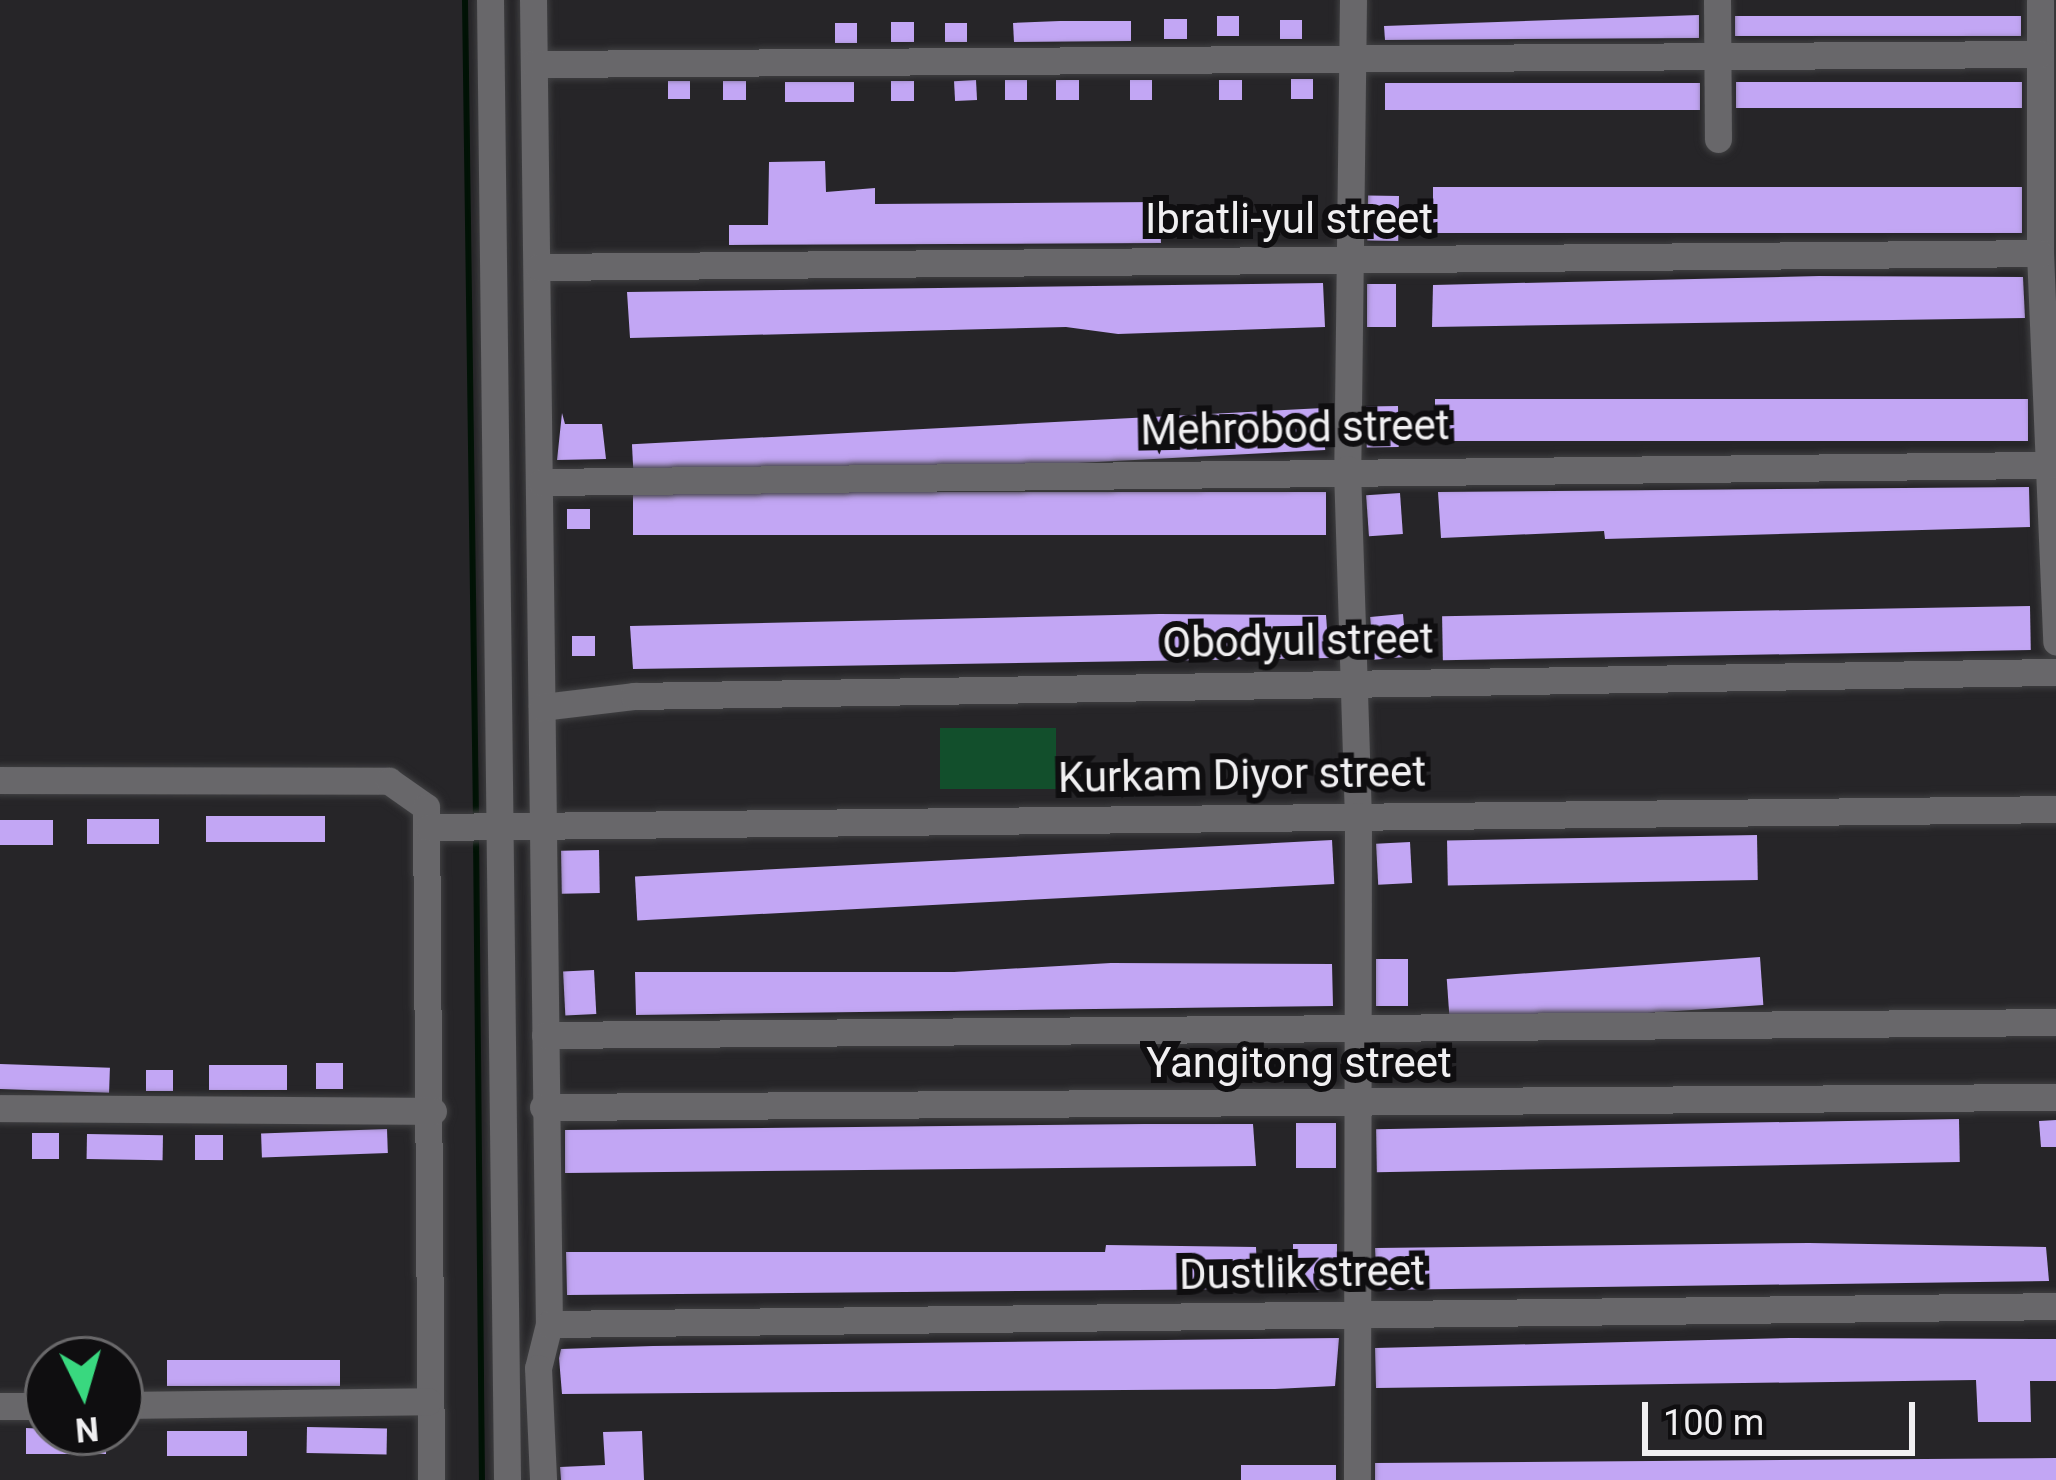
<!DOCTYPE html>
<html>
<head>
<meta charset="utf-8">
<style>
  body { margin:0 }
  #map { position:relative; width:2056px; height:1480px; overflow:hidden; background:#262528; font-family:Roboto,sans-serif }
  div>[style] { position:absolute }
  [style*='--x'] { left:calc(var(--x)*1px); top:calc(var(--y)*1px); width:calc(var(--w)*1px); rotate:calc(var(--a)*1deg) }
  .green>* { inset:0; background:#124f2c; transform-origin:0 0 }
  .stream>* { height:6px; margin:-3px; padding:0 3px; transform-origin:3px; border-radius:3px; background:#001205 }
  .building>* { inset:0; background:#c2a6f4; transform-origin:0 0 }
  .roads { filter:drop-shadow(0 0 3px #404042) drop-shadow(0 0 3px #404042) }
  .minor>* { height:27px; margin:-13.5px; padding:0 13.5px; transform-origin:13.5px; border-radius:13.5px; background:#68676a }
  span { translate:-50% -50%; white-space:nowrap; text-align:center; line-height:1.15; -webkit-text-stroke:12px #0f0e10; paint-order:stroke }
  .street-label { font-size:42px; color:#f0eff1 }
  .north { position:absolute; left:24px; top:1336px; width:120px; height:120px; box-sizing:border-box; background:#0f0e10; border:3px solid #69686a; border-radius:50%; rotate:175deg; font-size:33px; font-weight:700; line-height:48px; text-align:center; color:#f0eff1 }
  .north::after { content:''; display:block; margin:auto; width:42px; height:54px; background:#39d87f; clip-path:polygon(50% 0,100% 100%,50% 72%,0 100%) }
  .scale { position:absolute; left:1642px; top:1402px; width:273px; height:54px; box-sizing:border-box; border:6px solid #f0eff1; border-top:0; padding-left:15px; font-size:36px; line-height:42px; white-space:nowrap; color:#f0eff1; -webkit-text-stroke:9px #0f0e10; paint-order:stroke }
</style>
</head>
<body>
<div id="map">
  <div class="green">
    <div style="left:940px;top:728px;width:116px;height:61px"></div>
  </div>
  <div class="stream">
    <div style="--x:465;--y:0;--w:816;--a:89.23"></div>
    <div style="--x:476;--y:836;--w:644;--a:89.47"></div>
  </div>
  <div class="building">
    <div style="clip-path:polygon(1699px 15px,1699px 38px,1385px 40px,1384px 26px)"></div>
    <div style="left:1217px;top:16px;width:22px;height:20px"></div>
    <div style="left:2021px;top:16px;width:20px;height:286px;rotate:90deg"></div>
    <div style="left:1164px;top:19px;width:23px;height:20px"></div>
    <div style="left:1280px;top:20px;width:22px;height:19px"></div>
    <div style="clip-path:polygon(1060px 21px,1131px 21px,1131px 41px,1014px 42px,1013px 23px)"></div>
    <div style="left:891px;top:22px;width:23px;height:20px"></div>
    <div style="left:835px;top:23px;width:22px;height:20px"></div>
    <div style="left:945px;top:23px;width:22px;height:19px"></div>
    <div style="left:1291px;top:79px;width:22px;height:20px"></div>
    <div style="left:976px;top:80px;width:20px;height:22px;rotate:87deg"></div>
    <div style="left:1027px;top:80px;width:20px;height:22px;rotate:90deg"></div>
    <div style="left:1056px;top:80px;width:23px;height:20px"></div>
    <div style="left:1152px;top:80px;width:20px;height:22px;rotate:90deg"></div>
    <div style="left:1219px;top:80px;width:23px;height:20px"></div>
    <div style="left:668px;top:81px;width:22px;height:18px"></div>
    <div style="left:723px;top:81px;width:23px;height:19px"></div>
    <div style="left:914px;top:81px;width:20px;height:23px;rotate:90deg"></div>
    <div style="left:785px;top:82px;width:69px;height:20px"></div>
    <div style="left:2022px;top:82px;width:26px;height:286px;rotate:90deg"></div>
    <div style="left:1700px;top:83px;width:27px;height:315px;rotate:90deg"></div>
    <div style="clip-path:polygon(825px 161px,826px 192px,875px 188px,875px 204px,1159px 202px,1161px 243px,729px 245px,729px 225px,768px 225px,769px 162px)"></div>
    <div style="left:2022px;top:187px;width:46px;height:589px;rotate:90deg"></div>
    <div style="left:1399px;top:196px;width:45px;height:31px;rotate:91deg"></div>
    <div style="clip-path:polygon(1819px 276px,2023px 277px,2025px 318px,1432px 327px,1433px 285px)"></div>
    <div style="clip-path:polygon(1323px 283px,1325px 327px,1118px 334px,1066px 327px,630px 338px,627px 292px)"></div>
    <div style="left:1367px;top:284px;width:29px;height:43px"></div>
    <div style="left:2028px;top:399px;width:42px;height:593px;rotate:90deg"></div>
    <div style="left:1398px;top:406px;width:41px;height:32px;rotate:89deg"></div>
    <div style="left:1323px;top:408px;width:42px;height:692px;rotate:87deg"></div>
    <div style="clip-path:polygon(562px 413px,565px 424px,602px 424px,606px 459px,557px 460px)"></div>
    <div style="clip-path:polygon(2029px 487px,2030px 527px,1605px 539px,1604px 531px,1441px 538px,1438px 492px)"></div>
    <div style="left:1326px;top:492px;width:43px;height:693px;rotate:90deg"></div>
    <div style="left:1400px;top:493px;width:41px;height:34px;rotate:86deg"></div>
    <div style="left:567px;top:509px;width:23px;height:20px"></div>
    <div style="left:2030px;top:606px;width:44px;height:588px;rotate:89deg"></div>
    <div style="clip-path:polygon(1159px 614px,1326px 615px,1329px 658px,633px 669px,630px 626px)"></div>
    <div style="left:1403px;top:614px;width:43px;height:33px;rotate:85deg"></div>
    <div style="left:572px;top:636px;width:23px;height:20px"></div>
    <div style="left:325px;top:816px;width:26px;height:119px;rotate:90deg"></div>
    <div style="left:159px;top:819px;width:25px;height:72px;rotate:90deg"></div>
    <div style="left:53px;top:820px;width:25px;height:53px;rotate:90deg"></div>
    <div style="left:1757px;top:835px;width:45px;height:310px;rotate:89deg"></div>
    <div style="left:1332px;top:840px;width:44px;height:698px;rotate:87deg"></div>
    <div style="left:1410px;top:842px;width:41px;height:34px;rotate:87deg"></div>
    <div style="left:599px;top:850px;width:43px;height:38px;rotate:89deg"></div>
    <div style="left:1760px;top:957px;width:48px;height:314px;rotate:86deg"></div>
    <div style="left:1408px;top:959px;width:47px;height:32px;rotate:90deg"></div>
    <div style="clip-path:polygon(1111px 963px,1332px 964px,1333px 1006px,636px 1015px,635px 972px,954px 972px)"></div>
    <div style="left:594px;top:970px;width:44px;height:31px;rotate:87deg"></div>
    <div style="left:343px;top:1063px;width:26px;height:27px;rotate:90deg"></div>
    <div style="left:0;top:1064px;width:110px;height:25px;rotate:2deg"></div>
    <div style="left:209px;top:1065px;width:78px;height:25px"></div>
    <div style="left:146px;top:1070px;width:27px;height:21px"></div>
    <div style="left:1959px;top:1119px;width:43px;height:583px;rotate:89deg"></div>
    <div style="clip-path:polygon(2056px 1120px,2056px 1147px,2041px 1147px,2039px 1121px)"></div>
    <div style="left:1296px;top:1123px;width:40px;height:45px"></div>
    <div style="clip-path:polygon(1144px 1124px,1253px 1124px,1256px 1166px,565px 1173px,565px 1130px)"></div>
    <div style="left:387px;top:1129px;width:24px;height:126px;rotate:88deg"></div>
    <div style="left:32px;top:1133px;width:27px;height:26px"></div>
    <div style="left:87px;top:1134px;width:76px;height:25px;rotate:1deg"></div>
    <div style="left:195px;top:1135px;width:28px;height:25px"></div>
    <div style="clip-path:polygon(1809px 1243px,2046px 1247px,2049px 1281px,1377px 1290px,1375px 1248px)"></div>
    <div style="left:1293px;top:1244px;width:44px;height:46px"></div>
    <div style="clip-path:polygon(1106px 1245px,1256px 1247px,1258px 1289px,567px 1295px,566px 1252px,1105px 1252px)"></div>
    <div style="clip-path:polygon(1339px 1338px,1335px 1386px,1275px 1389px,562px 1394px,559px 1358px,561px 1349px,653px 1346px)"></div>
    <div style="clip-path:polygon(1790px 1338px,2056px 1339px,2056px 1381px,2030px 1381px,2031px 1422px,1978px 1422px,1976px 1380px,1376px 1388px,1375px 1348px)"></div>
    <div style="left:167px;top:1360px;width:173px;height:26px"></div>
    <div style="left:307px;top:1427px;width:80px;height:26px;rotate:1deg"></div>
    <div style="clip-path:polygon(26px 1428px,106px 1432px,106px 1454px,26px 1454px)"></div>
    <div style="left:167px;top:1431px;width:80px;height:25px"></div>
    <div style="clip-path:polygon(642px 1431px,644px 1480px,561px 1480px,560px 1467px,605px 1465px,603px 1432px)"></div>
    <div style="clip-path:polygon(2056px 1458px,2056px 1480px,1375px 1480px,1375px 1463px)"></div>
    <div style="left:1336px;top:1465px;width:15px;height:95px;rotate:90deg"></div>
  </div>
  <div class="roads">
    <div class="minor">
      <div style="--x:490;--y:0;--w:1480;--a:89.34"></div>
      <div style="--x:533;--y:0;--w:1324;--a:89.31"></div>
      <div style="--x:549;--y:1324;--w:45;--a:104"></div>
      <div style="--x:538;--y:1368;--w:112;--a:87.4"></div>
      <div style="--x:1353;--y:0;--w:469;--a:90.7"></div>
      <div style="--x:1347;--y:469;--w:347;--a:88.2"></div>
      <div style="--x:1358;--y:816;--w:664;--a:90.09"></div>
      <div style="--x:1717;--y:0;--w:139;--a:89.6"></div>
      <div style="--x:2040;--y:0;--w:253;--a:90"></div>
      <div style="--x:2040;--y:253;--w:389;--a:87.6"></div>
      <div style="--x:534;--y:64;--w:1506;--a:-0.38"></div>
      <div style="--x:538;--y:267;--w:1502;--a:-0.53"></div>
      <div style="--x:541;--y:482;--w:1510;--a:-0.65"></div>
      <div style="--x:542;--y:707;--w:93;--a:-6.8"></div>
      <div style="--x:634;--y:696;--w:1422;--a:-0.97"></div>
      <div style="--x:0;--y:780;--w:389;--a:0.1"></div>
      <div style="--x:389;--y:781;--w:45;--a:35.1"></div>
      <div style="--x:426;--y:807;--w:673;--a:89.57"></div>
      <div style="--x:429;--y:827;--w:1627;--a:-0.63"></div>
      <div style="--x:545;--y:1035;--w:1511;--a:-0.49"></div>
      <div style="--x:543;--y:1107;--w:1513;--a:-0.38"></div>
      <div style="--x:0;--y:1108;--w:433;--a:0.4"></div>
      <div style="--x:549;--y:1324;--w:1507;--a:-0.68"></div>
      <div style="--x:120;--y:1405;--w:308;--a:-0.7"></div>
      <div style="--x:0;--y:1406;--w:48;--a:0"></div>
    </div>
  </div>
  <div class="street-label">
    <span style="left:1289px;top:219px">Ibratli-yul street</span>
    <span style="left:1295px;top:428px;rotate:-1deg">Mehrobod street</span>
    <span style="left:1298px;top:641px;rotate:-1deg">Obodyul street</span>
    <span style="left:1242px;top:775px;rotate:-1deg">Kurkam Diyor street</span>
    <span style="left:1299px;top:1063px">Yangitong street</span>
    <span style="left:1302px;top:1273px;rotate:-1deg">Dustlik street</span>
  </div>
  <div class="north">N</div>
  <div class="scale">100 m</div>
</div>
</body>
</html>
